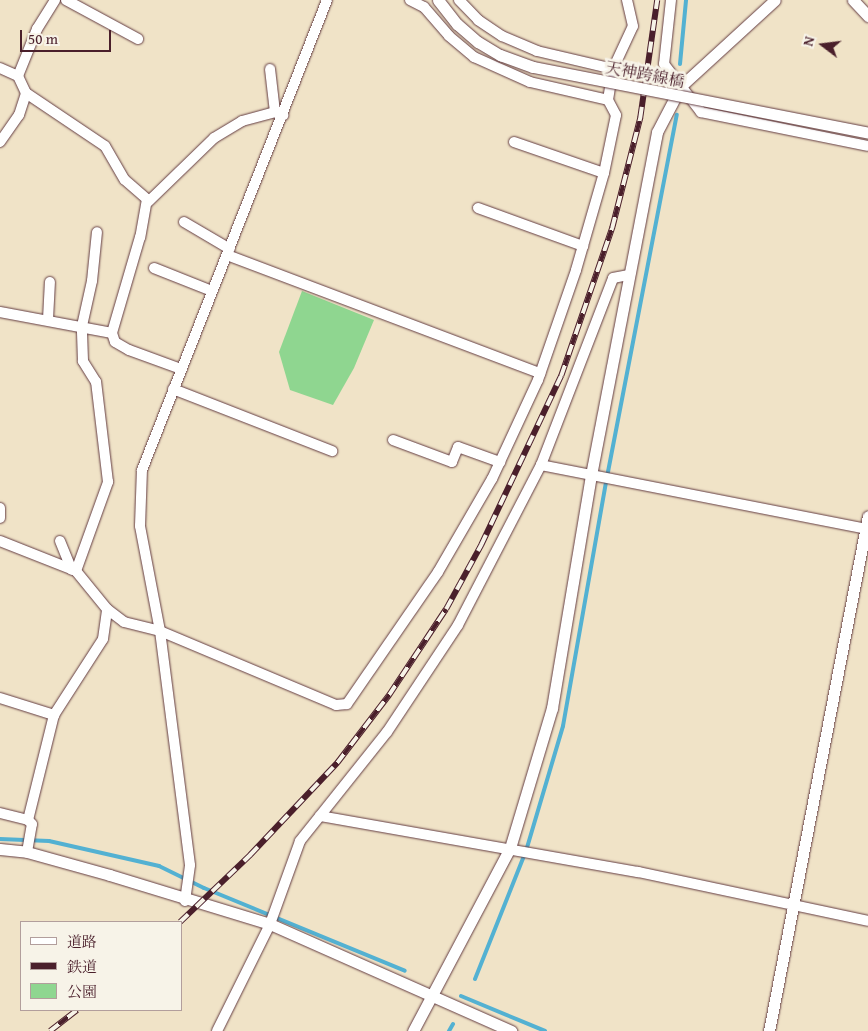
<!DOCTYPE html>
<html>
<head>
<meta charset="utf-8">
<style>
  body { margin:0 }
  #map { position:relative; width:868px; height:1031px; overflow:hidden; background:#f0e3c7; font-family:"Gentium Book Plus","Noto Serif JP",serif }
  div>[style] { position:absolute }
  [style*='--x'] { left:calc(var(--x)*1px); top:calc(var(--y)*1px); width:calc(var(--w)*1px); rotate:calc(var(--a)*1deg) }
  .green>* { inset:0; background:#8fd690 }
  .stream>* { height:4px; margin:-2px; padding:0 2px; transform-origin:2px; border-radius:2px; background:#53b1d2 }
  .roads { filter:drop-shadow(0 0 1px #633c42) drop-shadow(0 0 1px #633c42) }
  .minor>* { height:10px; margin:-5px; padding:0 5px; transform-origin:5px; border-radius:5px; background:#fff }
  .tertiary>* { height:11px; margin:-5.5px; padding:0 5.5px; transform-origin:5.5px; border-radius:5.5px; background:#fff }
  .rail>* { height:5.5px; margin-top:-2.75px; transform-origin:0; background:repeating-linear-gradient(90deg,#f7f3e8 0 11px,#4a1f2b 0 22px); box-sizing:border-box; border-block:1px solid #4a1f2b }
  .bridges { filter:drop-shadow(0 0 1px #633c42) drop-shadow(0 0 1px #633c42) }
  .tertiary-bridge>* { height:11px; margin:-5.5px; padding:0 5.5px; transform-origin:5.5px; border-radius:5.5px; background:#fff }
  span { translate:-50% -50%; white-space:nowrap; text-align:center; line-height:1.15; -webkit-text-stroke:5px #f7f3e8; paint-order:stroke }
  .street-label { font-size:16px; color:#4a1f2b }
  .legend { position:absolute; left:20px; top:921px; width:162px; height:90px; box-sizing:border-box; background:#f7f3e8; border:1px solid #b29e9c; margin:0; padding:6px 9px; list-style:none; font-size:15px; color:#4a1f2b }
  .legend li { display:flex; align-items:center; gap:10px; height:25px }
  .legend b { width:25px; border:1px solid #b29e9c }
  .north { position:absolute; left:798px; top:20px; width:50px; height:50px; -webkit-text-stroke:4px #f7f3e8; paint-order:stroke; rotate:285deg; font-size:14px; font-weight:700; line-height:20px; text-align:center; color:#4a1f2b }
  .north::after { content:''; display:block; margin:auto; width:18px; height:22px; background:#4a1f2b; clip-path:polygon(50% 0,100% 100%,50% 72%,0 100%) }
  .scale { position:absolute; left:20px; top:30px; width:91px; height:22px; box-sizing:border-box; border:2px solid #4a1f2b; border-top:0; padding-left:6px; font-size:15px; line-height:18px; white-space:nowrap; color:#4a1f2b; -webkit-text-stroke:4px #f7f3e8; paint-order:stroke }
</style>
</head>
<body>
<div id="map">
  <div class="green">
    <div style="clip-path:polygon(302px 291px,374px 320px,354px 368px,333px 405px,290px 390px,279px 352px)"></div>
  </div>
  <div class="stream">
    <div style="--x:680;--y:64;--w:64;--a:-84.6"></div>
    <div style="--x:0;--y:839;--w:49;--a:2.3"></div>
    <div style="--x:49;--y:841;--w:113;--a:12.8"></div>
    <div style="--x:159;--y:866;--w:50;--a:26.1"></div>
    <div style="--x:204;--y:888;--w:217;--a:22.4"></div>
    <div style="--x:475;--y:979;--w:138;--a:-68.3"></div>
    <div style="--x:526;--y:851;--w:130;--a:-73.5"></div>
    <div style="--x:563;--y:726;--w:253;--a:-80"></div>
    <div style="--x:607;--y:477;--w:369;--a:-79.1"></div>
    <div style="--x:461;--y:996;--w:91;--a:22.6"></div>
    <div style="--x:449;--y:1031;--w:8;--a:-60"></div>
  </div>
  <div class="roads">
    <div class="minor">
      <div style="--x:66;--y:0;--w:82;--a:28.4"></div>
      <div style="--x:410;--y:0;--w:16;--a:27"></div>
      <div style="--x:424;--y:7;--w:38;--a:49"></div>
      <div style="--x:449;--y:36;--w:33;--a:40"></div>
      <div style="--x:474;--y:57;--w:61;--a:24.1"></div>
      <div style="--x:530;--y:82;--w:80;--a:13"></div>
      <div style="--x:459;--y:0;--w:28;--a:46"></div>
      <div style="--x:478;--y:20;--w:29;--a:34"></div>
      <div style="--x:502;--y:36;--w:38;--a:23"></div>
      <div style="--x:537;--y:51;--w:78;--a:13.3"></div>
      <div style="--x:671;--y:0;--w:64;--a:96.2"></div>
      <div style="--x:664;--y:64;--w:61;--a:52.4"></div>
      <div style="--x:701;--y:112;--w:170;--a:11.5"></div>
      <div style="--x:0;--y:68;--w:20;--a:24"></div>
      <div style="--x:18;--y:76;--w:19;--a:65"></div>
      <div style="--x:26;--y:93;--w:95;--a:33.9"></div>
      <div style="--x:105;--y:146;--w:39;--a:60"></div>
      <div style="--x:125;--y:180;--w:29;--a:41"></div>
      <div style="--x:147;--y:199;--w:39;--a:100"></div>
      <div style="--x:140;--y:237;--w:100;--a:106.3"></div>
      <div style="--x:112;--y:333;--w:9;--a:72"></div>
      <div style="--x:115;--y:342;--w:16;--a:30"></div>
      <div style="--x:129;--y:350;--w:55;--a:20.1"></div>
      <div style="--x:270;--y:69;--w:43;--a:83.4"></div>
      <div style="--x:18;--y:76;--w:51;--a:-68"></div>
      <div style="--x:37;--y:29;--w:34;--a:-58"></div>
      <div style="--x:0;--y:142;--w:33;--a:-55"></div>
      <div style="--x:19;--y:115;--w:23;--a:-72"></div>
      <div style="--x:514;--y:142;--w:95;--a:19"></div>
      <div style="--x:148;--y:202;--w:92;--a:-44.1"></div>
      <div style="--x:214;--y:138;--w:33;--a:-31"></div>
      <div style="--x:242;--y:121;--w:34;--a:-15"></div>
      <div style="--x:275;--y:112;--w:9;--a:21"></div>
      <div style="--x:478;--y:208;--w:112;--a:19.9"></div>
      <div style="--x:184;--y:222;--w:53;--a:30.4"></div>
      <div style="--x:227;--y:255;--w:335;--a:20.7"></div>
      <div style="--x:154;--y:268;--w:62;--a:21.6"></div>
      <div style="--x:0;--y:312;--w:114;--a:10.6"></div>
      <div style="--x:48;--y:319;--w:37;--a:-87"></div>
      <div style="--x:173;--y:389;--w:171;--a:21.3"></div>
      <div style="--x:393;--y:440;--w:63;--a:20.4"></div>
      <div style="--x:452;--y:462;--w:16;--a:-68"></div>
      <div style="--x:458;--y:447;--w:45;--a:19.7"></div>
      <div style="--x:541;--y:465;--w:333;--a:11.1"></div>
      <div style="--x:0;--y:508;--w:10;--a:90"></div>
      <div style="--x:0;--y:541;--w:82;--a:21.5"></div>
      <div style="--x:76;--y:571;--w:49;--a:50.8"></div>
      <div style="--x:107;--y:609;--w:21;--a:37"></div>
      <div style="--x:124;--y:622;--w:37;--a:14"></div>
      <div style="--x:160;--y:631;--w:191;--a:22.8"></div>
      <div style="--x:336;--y:705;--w:11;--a:-5"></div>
      <div style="--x:347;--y:704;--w:160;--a:-55.4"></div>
      <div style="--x:438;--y:572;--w:108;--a:-59.9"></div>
      <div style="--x:492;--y:479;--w:109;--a:-65.1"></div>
      <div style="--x:538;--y:380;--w:116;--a:-70.9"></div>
      <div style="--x:576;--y:270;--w:101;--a:-73.9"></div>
      <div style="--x:604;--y:173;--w:59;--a:-78.3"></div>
      <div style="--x:616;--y:115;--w:17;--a:-118"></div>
      <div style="--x:608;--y:100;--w:31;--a:-81"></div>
      <div style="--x:613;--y:69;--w:47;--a:-65.1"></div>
      <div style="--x:633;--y:26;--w:27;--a:-103"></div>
      <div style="--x:60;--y:541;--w:31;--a:68"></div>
      <div style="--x:76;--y:571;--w:95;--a:-70.2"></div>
      <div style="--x:108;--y:482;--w:101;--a:-96.8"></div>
      <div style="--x:96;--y:382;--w:25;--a:-122"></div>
      <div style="--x:83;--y:361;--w:35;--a:-92"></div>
      <div style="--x:82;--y:326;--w:46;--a:-77.5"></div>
      <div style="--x:92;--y:281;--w:49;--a:-84.2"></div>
      <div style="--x:0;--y:698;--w:57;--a:17.5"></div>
      <div style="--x:0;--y:813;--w:29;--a:14"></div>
      <div style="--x:320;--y:816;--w:323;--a:10"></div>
      <div style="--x:638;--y:872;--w:235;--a:12"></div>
      <div style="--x:27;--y:852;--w:28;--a:-80"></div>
      <div style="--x:32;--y:824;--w:6;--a:-135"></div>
      <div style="--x:28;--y:820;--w:108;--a:-76.1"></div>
      <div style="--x:54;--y:715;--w:90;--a:-57.2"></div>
      <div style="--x:103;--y:639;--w:30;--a:-82"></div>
      <div style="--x:185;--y:901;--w:36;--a:-82"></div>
      <div style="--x:190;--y:865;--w:236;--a:-97.3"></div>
      <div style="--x:160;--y:631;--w:107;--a:-100.8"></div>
      <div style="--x:140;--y:526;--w:56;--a:-88"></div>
      <div style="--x:142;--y:470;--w:505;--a:-68.51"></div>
      <div style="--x:217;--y:1031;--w:119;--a:-63.6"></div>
      <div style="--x:270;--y:924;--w:88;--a:-70.1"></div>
      <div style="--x:300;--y:841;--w:139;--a:-51.4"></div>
      <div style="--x:387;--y:732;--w:128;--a:-56.4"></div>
      <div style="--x:458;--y:625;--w:180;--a:-62.6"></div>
      <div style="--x:541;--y:465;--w:200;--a:-68.9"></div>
      <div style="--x:613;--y:278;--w:15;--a:-11"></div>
    </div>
    <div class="tertiary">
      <div style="--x:853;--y:0;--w:22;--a:47"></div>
      <div style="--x:0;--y:849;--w:27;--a:6"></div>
      <div style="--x:27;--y:852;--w:86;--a:15.5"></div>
      <div style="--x:110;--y:875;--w:167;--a:17"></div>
      <div style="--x:270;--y:924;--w:264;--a:23.9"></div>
      <div style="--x:413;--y:1031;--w:207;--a:-62.1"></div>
      <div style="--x:510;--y:848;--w:146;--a:-73.3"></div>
      <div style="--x:552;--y:708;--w:236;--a:-80.5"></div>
      <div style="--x:591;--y:475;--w:349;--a:-79.1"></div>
      <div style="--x:657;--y:132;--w:52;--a:-62.4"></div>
      <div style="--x:681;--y:86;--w:127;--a:-42.5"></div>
      <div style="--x:769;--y:1031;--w:524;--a:-79.12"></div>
    </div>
  </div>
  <div class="rail">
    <div style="--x:180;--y:922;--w:97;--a:-43.7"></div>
    <div style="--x:250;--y:855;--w:127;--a:-46.6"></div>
    <div style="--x:337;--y:763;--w:86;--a:-52.6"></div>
    <div style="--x:389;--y:695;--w:103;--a:-56.5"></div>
    <div style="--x:446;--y:609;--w:73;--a:-61.3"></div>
    <div style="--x:481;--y:545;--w:187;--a:-64.7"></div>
    <div style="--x:561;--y:376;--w:157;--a:-71"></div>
    <div style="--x:612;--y:228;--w:114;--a:-75.7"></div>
    <div style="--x:640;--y:118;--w:119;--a:-81.8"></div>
    <div style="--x:50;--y:1031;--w:34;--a:-38"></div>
  </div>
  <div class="bridges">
    <div class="tertiary-bridge">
      <div style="--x:438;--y:0;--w:31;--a:52"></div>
      <div style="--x:457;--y:24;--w:28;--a:41"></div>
      <div style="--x:478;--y:42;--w:26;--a:31"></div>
      <div style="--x:500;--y:55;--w:35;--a:20"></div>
      <div style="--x:533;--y:67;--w:341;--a:11.1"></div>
    </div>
  </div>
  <div class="street-label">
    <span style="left:645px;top:74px;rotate:11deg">天神跨線橋</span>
  </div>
  <ul class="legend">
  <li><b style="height:6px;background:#fff"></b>道路</li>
  <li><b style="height:6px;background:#4a1f2b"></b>鉄道</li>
  <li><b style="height:14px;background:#8fd690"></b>公園</li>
  </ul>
  <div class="north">N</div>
  <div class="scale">50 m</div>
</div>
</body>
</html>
